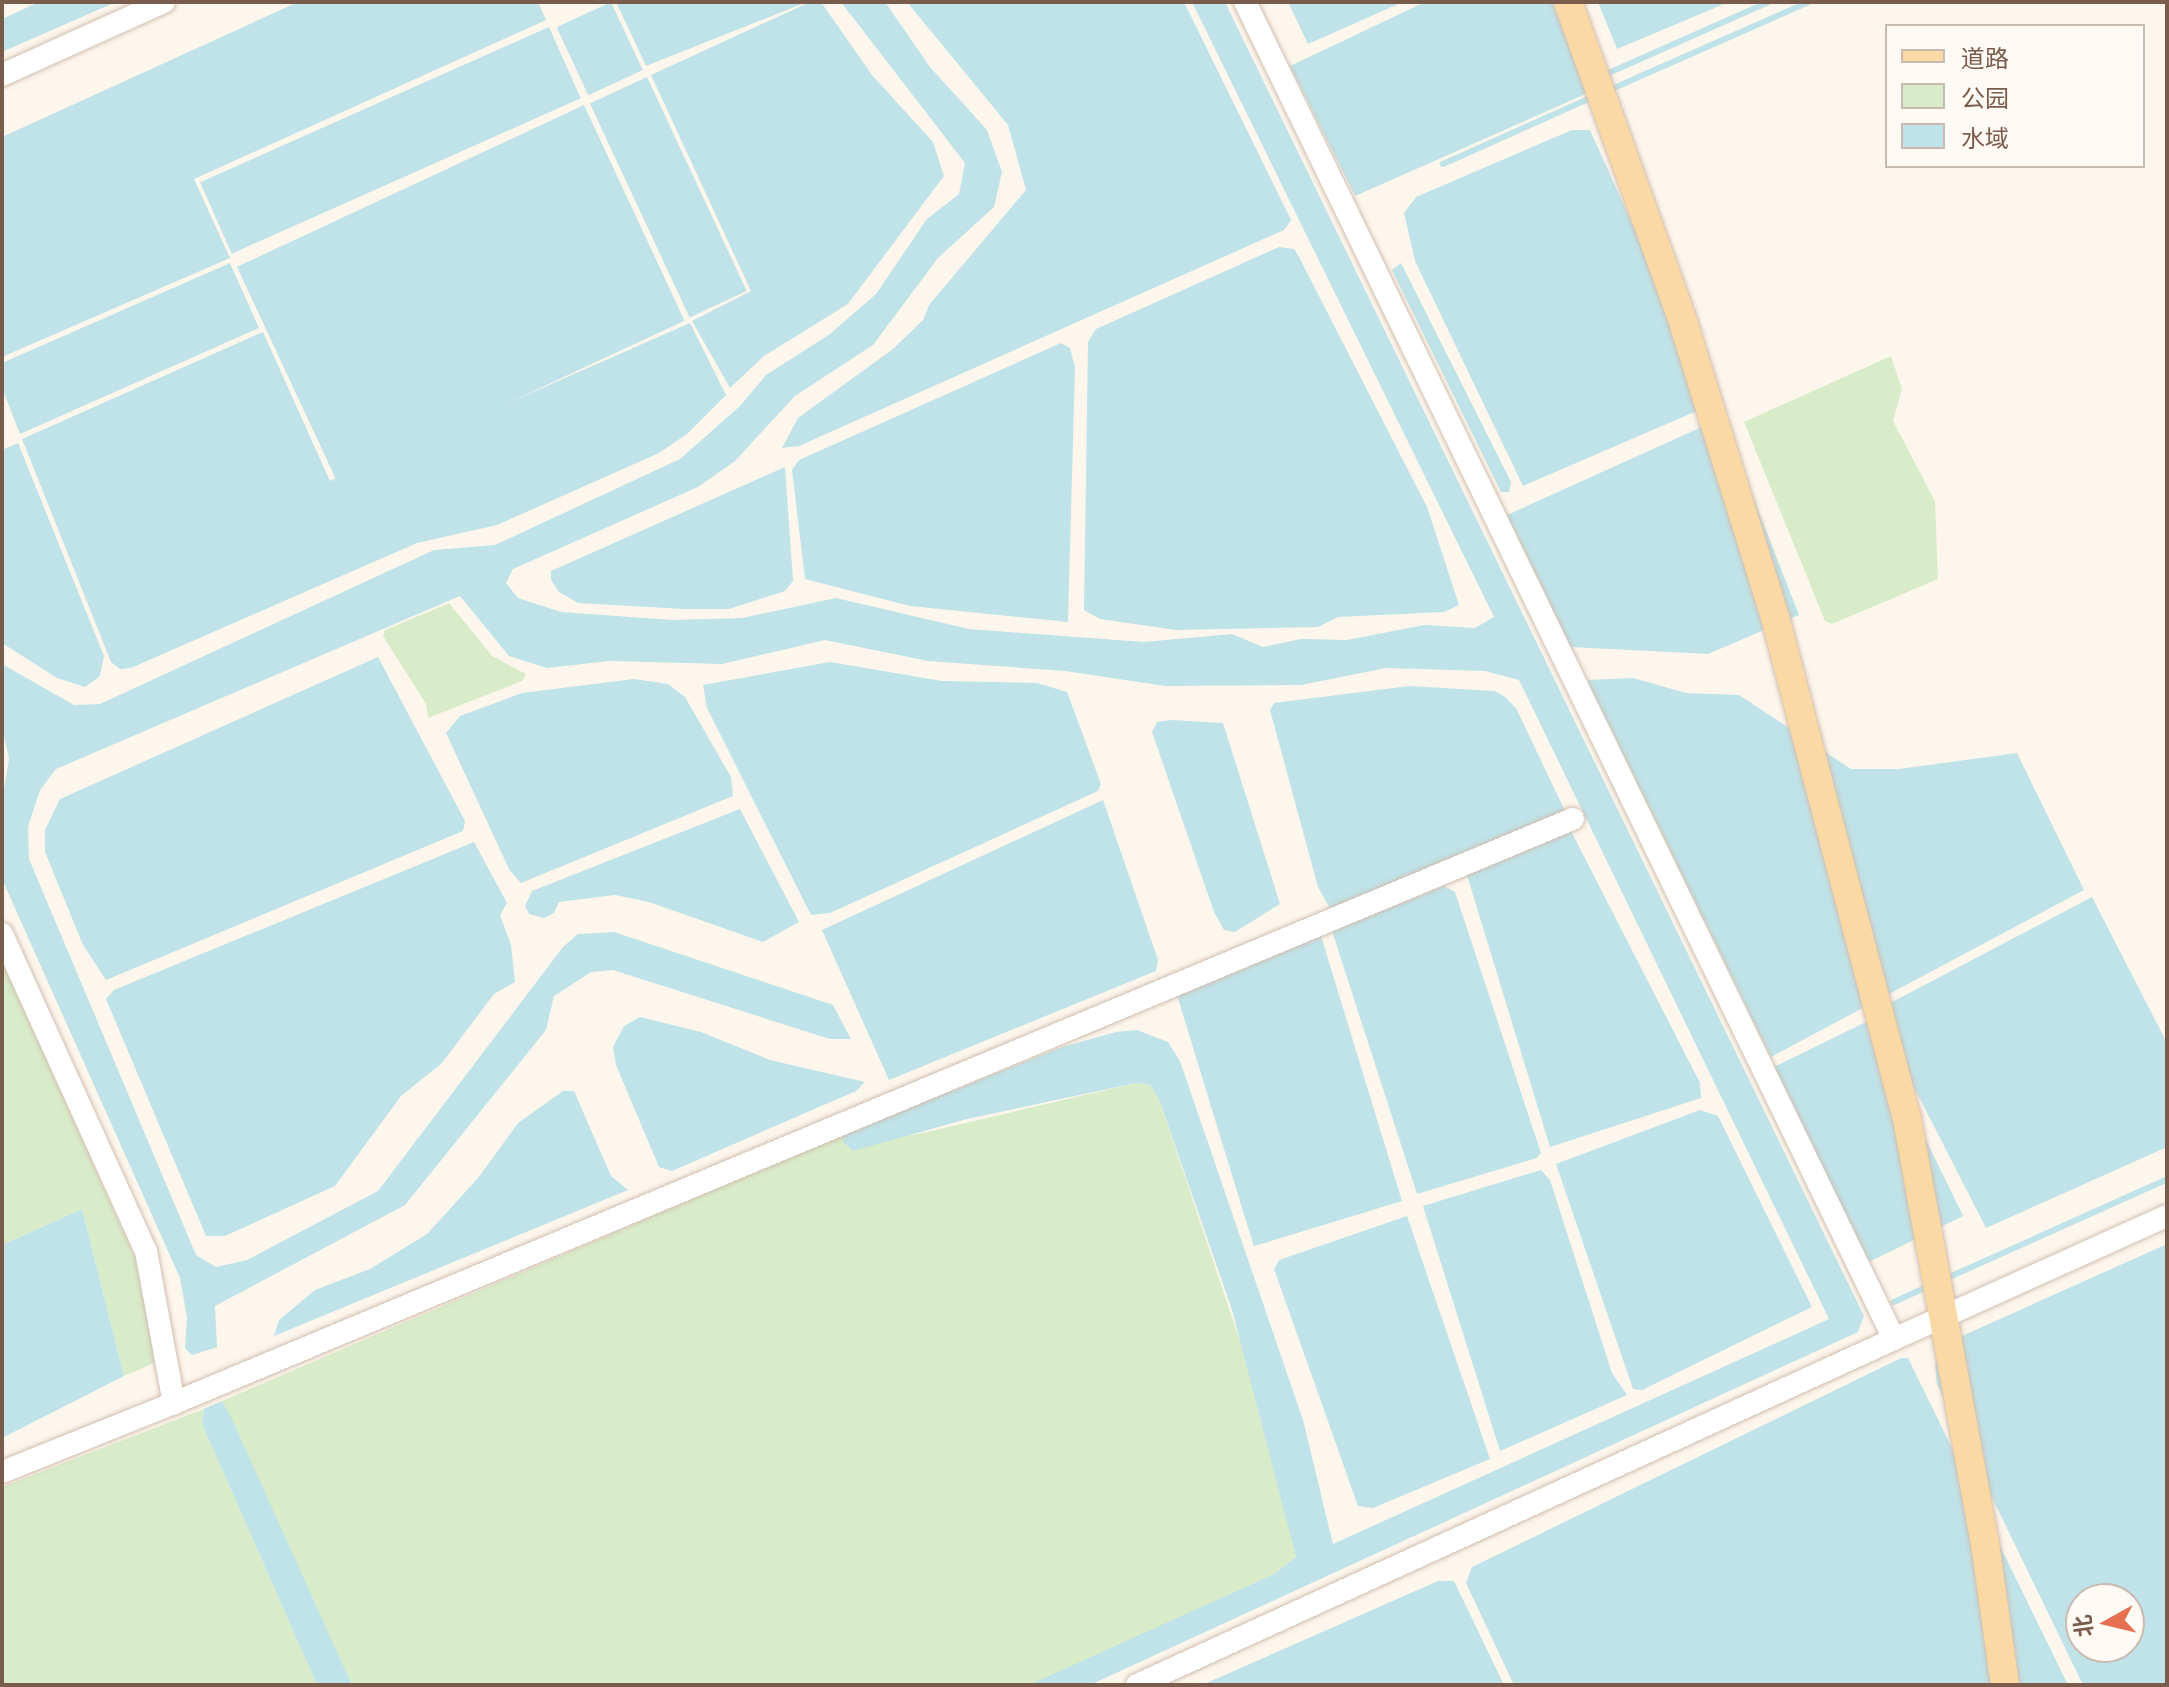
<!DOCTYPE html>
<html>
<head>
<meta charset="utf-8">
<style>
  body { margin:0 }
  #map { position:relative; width:2169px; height:1687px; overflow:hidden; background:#fdf6ec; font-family:"Golos Text","Noto Sans SC",sans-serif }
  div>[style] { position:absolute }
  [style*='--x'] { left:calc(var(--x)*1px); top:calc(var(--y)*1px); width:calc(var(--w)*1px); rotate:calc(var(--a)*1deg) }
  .green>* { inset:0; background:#d8ecc9 }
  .water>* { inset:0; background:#bfe3e8; transform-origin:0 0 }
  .stream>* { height:6px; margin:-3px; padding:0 3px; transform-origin:3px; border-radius:3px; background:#bfe3e8 }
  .roads { filter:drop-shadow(0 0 2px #d1beb0) drop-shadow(0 0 2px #d1beb0) }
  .minor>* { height:22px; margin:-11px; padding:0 11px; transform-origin:11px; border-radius:11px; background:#fff }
  .major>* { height:28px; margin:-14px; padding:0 14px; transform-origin:14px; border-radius:14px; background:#fbd9a5 }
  span { translate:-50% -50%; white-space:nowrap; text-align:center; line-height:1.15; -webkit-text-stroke:6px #fffaf3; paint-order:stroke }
  .frame { position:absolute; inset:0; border:4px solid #7a5c4d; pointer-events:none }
  .legend { position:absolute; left:1885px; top:24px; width:260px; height:144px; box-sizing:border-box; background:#fffaf3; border:2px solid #cabbb1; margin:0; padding:10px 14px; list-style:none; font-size:24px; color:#7a5c4d }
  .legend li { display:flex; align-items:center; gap:16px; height:40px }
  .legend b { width:40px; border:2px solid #cabbb1 }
  .north { position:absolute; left:2065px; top:1583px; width:80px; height:80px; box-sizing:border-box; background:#fffaf3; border:2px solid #cabbb1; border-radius:50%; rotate:262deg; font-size:22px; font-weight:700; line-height:32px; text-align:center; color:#7a5c4d }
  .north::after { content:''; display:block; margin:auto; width:28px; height:36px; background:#e76f51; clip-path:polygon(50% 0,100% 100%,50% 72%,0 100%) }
</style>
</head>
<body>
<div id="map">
  <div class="green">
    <div style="clip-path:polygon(1891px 356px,1902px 389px,1893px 421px,1935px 501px,1938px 579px,1832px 624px,1825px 621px,1744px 422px)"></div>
    <div style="clip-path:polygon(449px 603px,492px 656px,526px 674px,522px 681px,428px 718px,426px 704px,383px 636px,385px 630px)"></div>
    <div style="clip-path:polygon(2px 960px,143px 1275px,156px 1362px,124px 1376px,82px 1209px,2px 1245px)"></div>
    <div style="clip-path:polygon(1136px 1083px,1150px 1085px,1159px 1099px,1250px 1371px,1296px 1557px,1274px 1574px,1032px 1685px,352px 1685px,222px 1401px,844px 1134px,914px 1135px)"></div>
    <div style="clip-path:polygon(204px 1409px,202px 1424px,317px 1685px,2px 1685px,2px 1487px)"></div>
  </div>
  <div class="water">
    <div style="clip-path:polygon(39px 2px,116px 2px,2px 52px,2px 19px)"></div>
    <div style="clip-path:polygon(298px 2px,538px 2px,546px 20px,194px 179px,230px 258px,2px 357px,2px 137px)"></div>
    <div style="left:611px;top:2px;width:75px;height:60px;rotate:65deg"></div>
    <div style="clip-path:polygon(616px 2px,807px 2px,646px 66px)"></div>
    <div style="clip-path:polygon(810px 2px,821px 2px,872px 75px,933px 142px,944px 176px,848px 304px,764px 356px,730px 388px,692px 321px,751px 291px,651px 75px)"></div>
    <div style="clip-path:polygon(841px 2px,885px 2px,930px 67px,987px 130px,1002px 172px,994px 207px,938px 258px,873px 345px,795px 396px,735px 461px,698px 487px,513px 569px,506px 583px,518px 598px,561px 612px,672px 620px,742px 618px,836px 598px,969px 629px,1144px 642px,1232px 634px,1263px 647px,1301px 639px,1347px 640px,1424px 625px,1475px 628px,1494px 617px,1192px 2px,1225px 2px,1864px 1316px,1858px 1332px,1090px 1685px,1029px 1685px,1274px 1574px,1296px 1557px,1232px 1310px,1159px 1099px,1150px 1085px,1136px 1083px,967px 1119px,853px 1151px,843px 1142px,844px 1134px,1062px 1047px,1116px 1032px,1137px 1030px,1168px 1042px,1180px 1061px,1303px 1420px,1333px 1544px,1829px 1319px,1519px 680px,1485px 671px,1386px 668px,1301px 685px,1165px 686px,1065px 671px,928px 661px,825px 640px,722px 664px,610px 661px,547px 668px,509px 656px,460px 596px,56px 769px,40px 790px,28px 827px,29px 859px,196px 1255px,216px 1267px,247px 1260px,378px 1191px,563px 947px,578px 934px,614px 932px,833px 1005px,851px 1039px,830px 1039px,613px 970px,591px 972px,554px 996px,546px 1030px,405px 1205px,215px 1306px,217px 1347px,192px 1355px,185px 1348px,187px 1317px,180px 1278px,2px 879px,2px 801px,9px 759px,2px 728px,2px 664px,74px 705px,100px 704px,434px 550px,495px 545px,680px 459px,740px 406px,766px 375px,830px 334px,876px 294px,927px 219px,959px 194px,965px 163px)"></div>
    <div style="clip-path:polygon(907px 2px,1184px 2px,1291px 220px,1284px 230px,799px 446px,782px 448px,798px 418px,893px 349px,923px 320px,929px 305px,1026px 190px,1008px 125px)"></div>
    <div style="clip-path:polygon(1288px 2px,1403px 2px,1308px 44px)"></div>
    <div style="clip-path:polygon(1425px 2px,1573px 2px,1588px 93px,1355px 196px,1290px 66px)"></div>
    <div style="clip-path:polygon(1598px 2px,1729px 2px,1617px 49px)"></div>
    <div style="left:549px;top:27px;width:78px;height:382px;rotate:66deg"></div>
    <div style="left:647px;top:77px;width:236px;height:63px;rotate:65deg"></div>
    <div style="left:584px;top:105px;width:238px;height:383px;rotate:65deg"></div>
    <div style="clip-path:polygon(1572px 130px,1590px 130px,1709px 394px,1706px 407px,1523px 486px,1415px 261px,1404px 213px,1416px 197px)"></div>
    <div style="clip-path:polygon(1279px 247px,1294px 249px,1299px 257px,1427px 507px,1459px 605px,1444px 612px,1338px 617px,1318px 627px,1176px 630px,1100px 619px,1084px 610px,1088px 342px,1096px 329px)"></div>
    <div style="clip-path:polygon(230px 263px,259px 328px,20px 434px,2px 388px,2px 363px)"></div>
    <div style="clip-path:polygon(1401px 263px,1511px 482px,1509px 492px,1501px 492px,1392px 270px)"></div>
    <div style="clip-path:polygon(690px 323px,726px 395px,687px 434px,659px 453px,497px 525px,417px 543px,131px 668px,120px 669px,111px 662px,22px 439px,263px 332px,330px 481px)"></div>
    <div style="clip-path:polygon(1061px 343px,1070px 348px,1075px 367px,1068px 622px,910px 606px,805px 579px,792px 470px,799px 460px)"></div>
    <div style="clip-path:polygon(1715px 421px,1725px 425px,1799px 615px,1708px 654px,1571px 647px,1507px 515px)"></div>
    <div style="clip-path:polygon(18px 443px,104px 656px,100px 676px,85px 687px,57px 678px,2px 643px,2px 450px)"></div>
    <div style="clip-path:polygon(785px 467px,793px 581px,785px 591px,729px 609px,684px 609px,578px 603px,559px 592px,551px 580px,551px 571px)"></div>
    <div style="clip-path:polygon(378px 657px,465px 821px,463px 831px,106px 980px,83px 945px,45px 852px,45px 830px,60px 799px)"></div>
    <div style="clip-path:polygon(830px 662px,942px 681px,1037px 683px,1067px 692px,1101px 784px,1098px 791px,830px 913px,811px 915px,707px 708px,703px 685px)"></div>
    <div style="clip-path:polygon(1633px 678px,1686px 693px,1739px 695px,1851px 769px,1899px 769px,2017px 753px,2084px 890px,1771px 1057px,1587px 680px)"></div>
    <div style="clip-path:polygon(634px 679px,668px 684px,685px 697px,731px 777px,733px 796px,521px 883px,510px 871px,446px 733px,460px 716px,522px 693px)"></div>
    <div style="clip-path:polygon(1409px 686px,1495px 691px,1505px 697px,1516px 708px,1565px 811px,1331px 910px,1318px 887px,1270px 710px,1274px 703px)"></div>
    <div style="clip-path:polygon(1172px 720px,1223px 723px,1280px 904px,1235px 932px,1224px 930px,1214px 912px,1152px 732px,1157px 722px)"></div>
    <div style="clip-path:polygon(1103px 800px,1158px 960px,1156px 971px,889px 1080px,822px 930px)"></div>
    <div style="clip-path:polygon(740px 809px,799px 922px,763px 942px,649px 902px,615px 895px,559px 902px,554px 913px,544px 918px,529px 914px,525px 906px,532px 891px)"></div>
    <div style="clip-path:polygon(1571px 831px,1700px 1083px,1701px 1098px,1550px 1147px,1466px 872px)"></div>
    <div style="clip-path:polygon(474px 842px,507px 903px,500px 915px,511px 945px,515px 982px,494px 994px,442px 1063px,401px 1096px,335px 1186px,225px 1236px,206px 1236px,106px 999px,114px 990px)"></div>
    <div style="clip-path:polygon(1444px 886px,1455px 892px,1541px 1153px,1537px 1158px,1417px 1194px,1332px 931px)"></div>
    <div style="clip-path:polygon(2092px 897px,2167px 1043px,2167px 1147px,1986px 1228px,1875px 1011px)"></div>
    <div style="left:1321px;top:936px;width:277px;height:155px;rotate:73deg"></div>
    <div style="clip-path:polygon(640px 1017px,701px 1032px,770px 1060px,865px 1082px,856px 1091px,672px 1171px,659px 1167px,616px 1065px,613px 1047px,624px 1026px)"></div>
    <div style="left:1868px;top:1021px;width:217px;height:105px;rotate:64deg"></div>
    <div style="clip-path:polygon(563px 1091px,574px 1091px,611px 1176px,628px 1190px,274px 1336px,279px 1320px,315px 1290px,370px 1269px,427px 1234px,478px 1178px,518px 1123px)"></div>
    <div style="clip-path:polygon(1700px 1110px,1718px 1116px,1812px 1307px,1642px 1390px,1633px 1389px,1556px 1164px)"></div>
    <div style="clip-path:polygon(1541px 1170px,1550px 1180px,1612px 1373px,1627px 1395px,1500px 1451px,1423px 1206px)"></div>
    <div style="clip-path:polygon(82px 1209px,124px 1376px,2px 1438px,2px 1245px)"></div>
    <div style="clip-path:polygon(1407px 1216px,1490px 1459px,1373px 1508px,1358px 1506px,1274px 1269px,1279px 1260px)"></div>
    <div style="clip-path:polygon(evenodd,2167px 1244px,2167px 1685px,2083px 1685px,1937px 1384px,1935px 1365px,1953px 1340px,2167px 1244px,2081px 1599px,2129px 1599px,2129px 1647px,2081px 1647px,2081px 1599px)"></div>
    <div style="clip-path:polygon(1901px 1358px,1908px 1358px,2068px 1685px,1514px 1685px,1466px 1583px,1472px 1567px)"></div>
    <div style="clip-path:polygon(222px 1401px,231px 1417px,352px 1685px,317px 1685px,202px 1424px,204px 1409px)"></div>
    <div style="clip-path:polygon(1438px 1581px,1454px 1581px,1504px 1685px,1202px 1685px)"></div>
  </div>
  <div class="stream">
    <div style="--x:1604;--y:75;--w:180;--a:-23.9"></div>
    <div style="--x:1607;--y:91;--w:221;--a:-23.8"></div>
    <div style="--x:1443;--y:164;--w:164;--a:-24.1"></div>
    <div style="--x:1945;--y:1279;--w:243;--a:-24.2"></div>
    <div style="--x:1894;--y:1302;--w:41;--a:-24.7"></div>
  </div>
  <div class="roads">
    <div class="minor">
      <div style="--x:2;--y:75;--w:178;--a:-24.3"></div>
      <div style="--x:2;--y:934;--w:348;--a:65.6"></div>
      <div style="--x:146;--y:1251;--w:155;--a:79.6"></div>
      <div style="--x:174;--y:1403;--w:185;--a:158.1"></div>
      <div style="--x:1894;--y:1339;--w:299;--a:-24.3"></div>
      <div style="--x:174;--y:1403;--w:1516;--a:-22.66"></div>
      <div style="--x:1137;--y:1685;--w:832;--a:-24.56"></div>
      <div style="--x:1894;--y:1339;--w:1486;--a:-115.89"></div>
    </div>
    <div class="major">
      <div style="--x:1568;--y:2;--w:343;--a:70.2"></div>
      <div style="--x:1684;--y:325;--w:306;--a:72.7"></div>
      <div style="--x:1775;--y:617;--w:519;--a:75.27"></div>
      <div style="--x:1907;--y:1119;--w:431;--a:79.6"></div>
      <div style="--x:1985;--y:1543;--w:143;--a:82"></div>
    </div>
  </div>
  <div class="frame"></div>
  <ul class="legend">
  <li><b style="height:10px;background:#fbd9a5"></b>道路</li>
  <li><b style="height:22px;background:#d8ecc9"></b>公园</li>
  <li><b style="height:22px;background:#bfe3e8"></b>水域</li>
  </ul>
  <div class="north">北</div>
</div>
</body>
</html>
